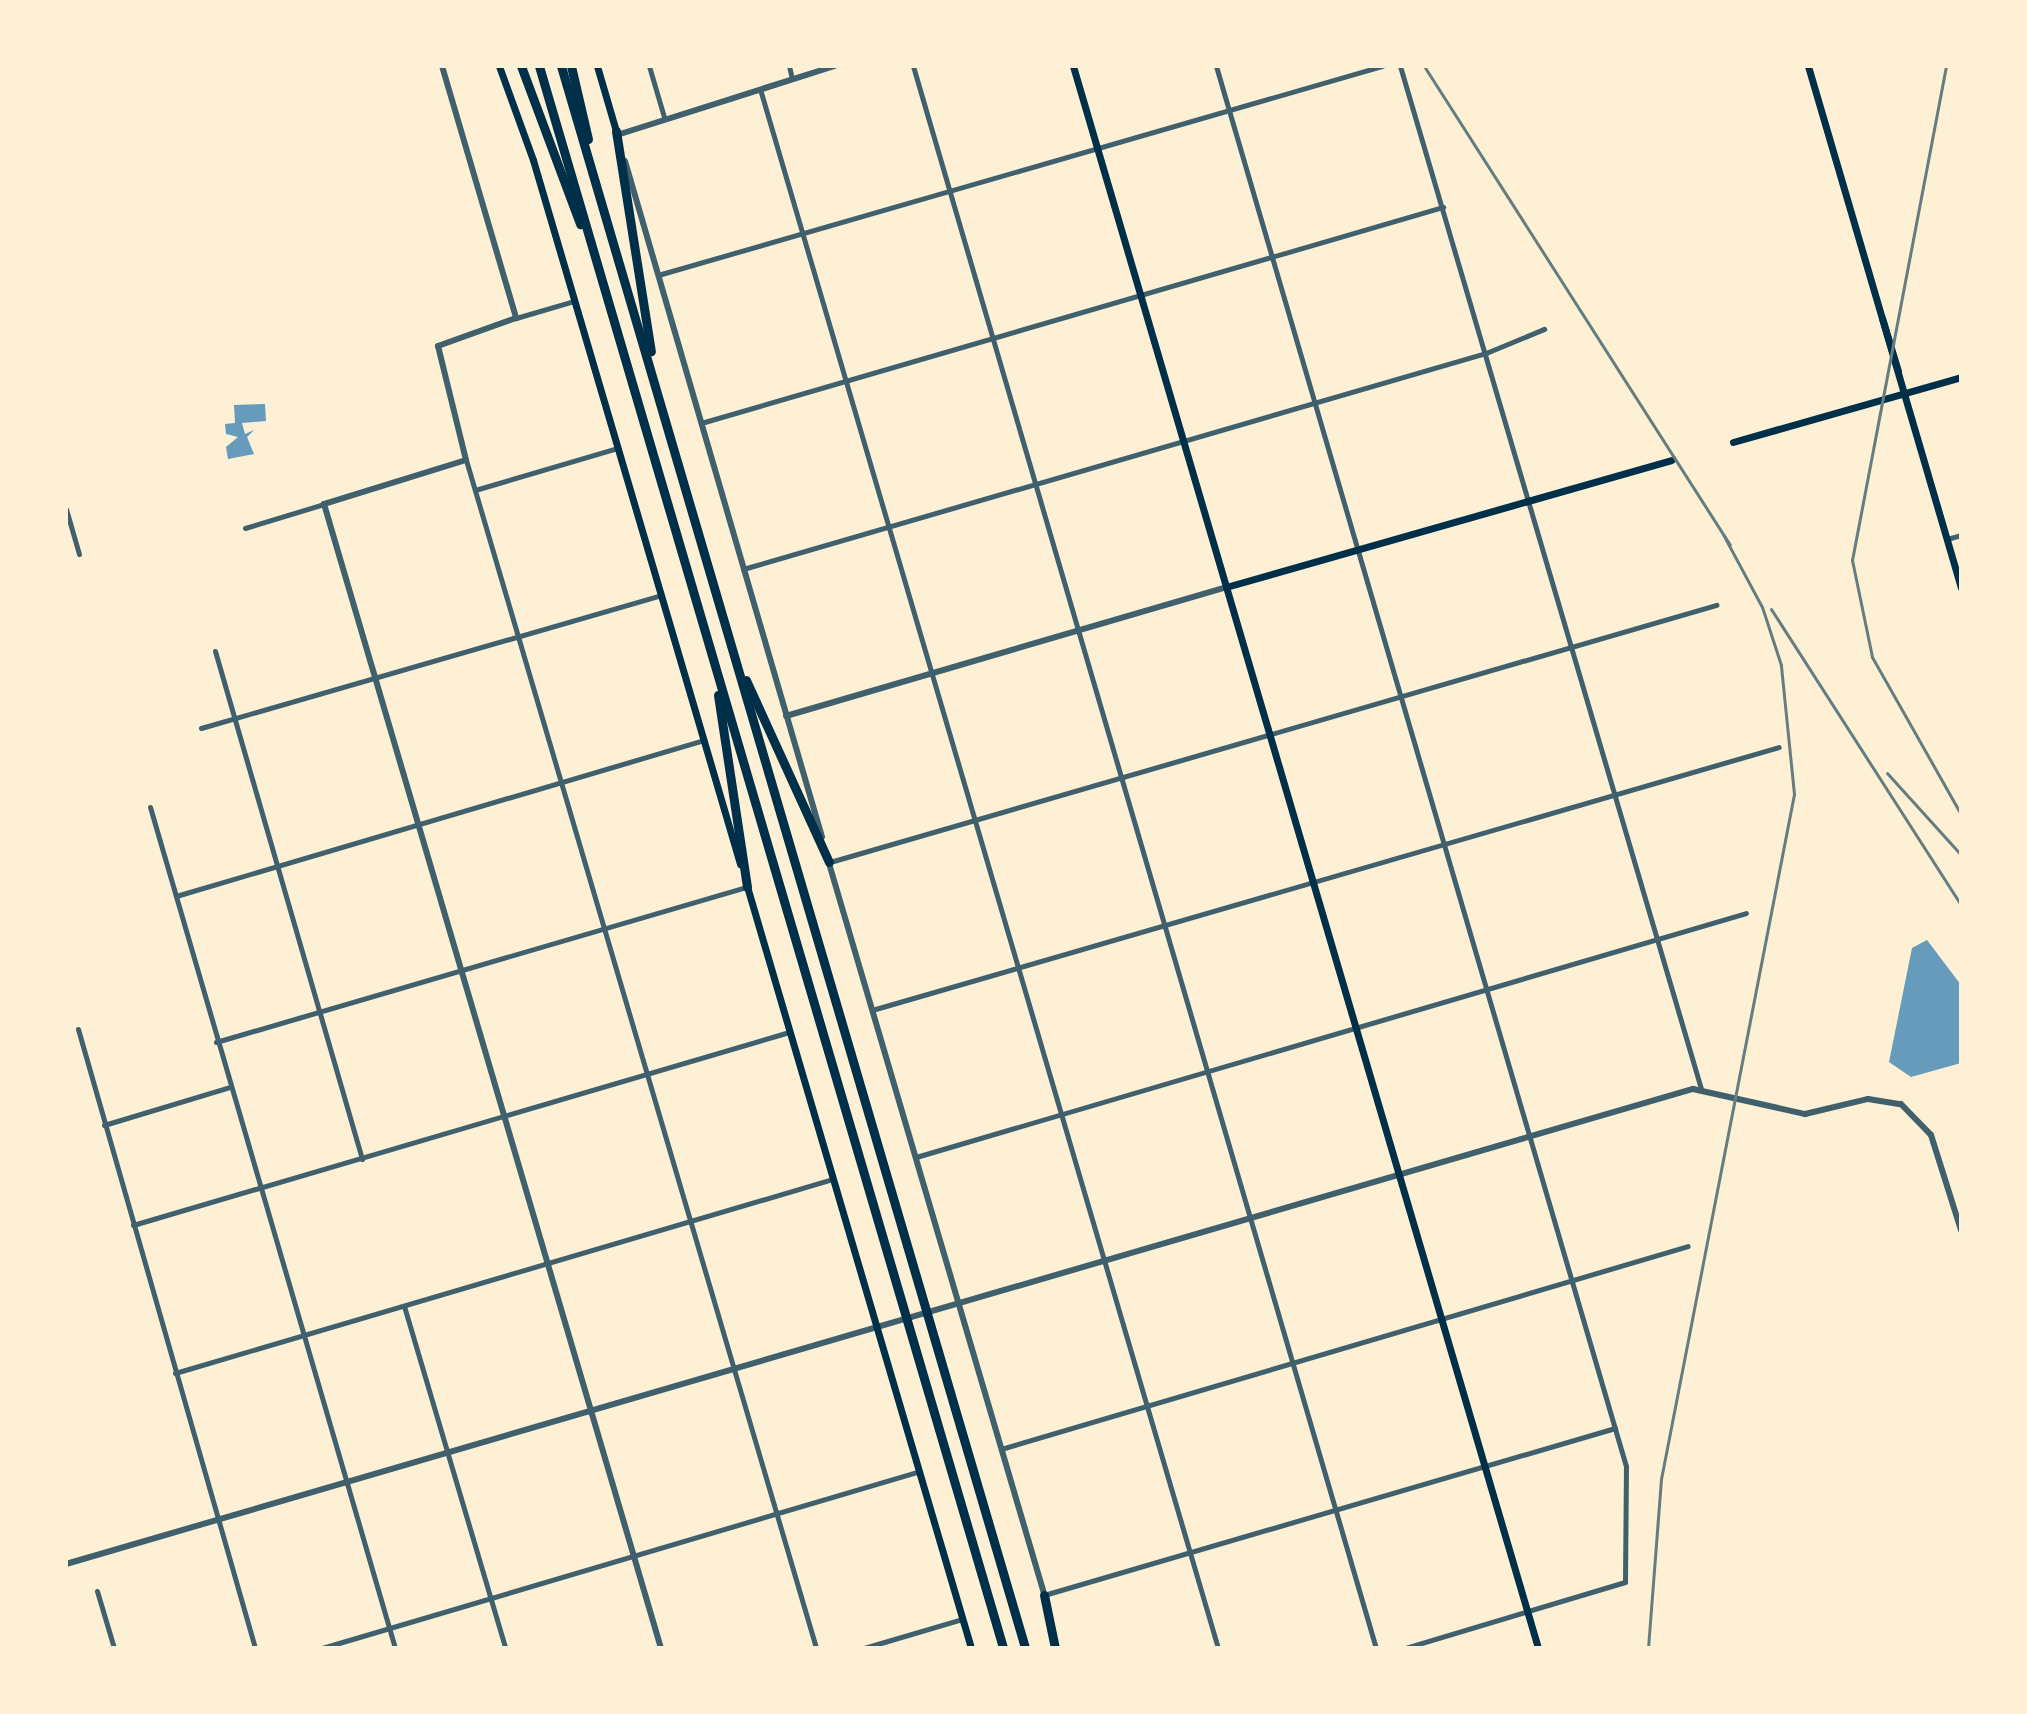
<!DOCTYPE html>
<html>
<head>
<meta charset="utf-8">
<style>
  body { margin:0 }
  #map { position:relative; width:2027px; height:1714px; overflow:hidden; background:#fdf0d5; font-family:"Asap Condensed",sans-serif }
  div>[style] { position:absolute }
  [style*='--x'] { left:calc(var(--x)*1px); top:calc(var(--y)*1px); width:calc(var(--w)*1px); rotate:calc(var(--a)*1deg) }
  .water>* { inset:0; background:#669bbc }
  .minor>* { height:5px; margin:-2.5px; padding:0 2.5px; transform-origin:2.5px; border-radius:2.5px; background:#3f606c }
  .tertiary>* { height:6px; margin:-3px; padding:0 3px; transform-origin:3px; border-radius:3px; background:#3f606c }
  .secondary>* { height:7px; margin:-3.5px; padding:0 3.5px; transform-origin:3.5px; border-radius:3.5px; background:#003049 }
  .primary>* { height:7px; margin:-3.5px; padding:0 3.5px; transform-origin:3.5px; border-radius:3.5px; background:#003049 }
  .motorway>* { height:9px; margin:-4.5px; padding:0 4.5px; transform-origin:4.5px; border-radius:4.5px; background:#003049 }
  .rail>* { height:3px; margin:-1.5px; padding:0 1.5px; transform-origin:1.5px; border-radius:1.5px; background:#657d81 }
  span { translate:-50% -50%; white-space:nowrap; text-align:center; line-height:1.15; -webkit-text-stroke:7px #fdf0d5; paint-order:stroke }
  .frame { position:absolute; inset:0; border:68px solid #fdf0d5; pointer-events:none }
</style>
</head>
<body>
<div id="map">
  <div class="water">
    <div style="clip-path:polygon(265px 404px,266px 421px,242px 423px,245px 434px,254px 430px,247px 437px,254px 454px,228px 459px,226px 447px,238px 437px,226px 434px,225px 424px,235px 423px,234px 405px)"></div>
    <div style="clip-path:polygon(1927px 940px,1961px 985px,1961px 1063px,1911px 1077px,1889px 1062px,1912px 948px)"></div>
  </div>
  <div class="minor">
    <div style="--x:649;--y:66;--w:53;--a:73.6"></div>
    <div style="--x:789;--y:66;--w:13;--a:77"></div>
    <div style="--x:913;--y:66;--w:1648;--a:73.69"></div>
    <div style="--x:1216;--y:66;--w:1459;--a:73.68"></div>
    <div style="--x:1626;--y:1466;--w:116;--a:90.5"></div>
    <div style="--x:1625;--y:1582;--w:230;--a:163.3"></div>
    <div style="--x:1400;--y:66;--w:1066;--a:73.6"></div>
    <div style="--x:760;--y:89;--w:1625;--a:73.63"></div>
    <div style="--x:658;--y:275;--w:754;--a:-16.1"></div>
    <div style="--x:516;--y:318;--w:60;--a:-16.3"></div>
    <div style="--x:701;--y:423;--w:773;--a:-16.23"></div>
    <div style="--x:466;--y:460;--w:1238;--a:73.58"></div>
    <div style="--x:475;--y:490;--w:149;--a:-16.4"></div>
    <div style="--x:66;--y:509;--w:47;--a:73.9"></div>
    <div style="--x:245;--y:528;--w:83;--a:-16.9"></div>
    <div style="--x:1947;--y:539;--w:15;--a:-16"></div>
    <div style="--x:743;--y:569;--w:774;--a:-16.21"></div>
    <div style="--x:1486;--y:353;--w:63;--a:-22.5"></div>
    <div style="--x:215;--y:651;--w:529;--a:73.86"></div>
    <div style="--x:201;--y:728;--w:479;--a:-16.1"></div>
    <div style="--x:150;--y:807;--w:876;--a:73.76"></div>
    <div style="--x:830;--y:862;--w:923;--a:-16.18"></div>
    <div style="--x:176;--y:896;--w:551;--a:-16.46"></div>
    <div style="--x:872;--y:1010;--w:944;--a:-16.17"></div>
    <div style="--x:78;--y:1029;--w:644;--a:74.04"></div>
    <div style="--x:216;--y:1042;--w:552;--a:-16.3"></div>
    <div style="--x:104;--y:1125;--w:132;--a:-16.8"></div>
    <div style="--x:916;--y:1157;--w:865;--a:-16.38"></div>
    <div style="--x:133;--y:1225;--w:684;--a:-16.39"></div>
    <div style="--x:404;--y:1306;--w:357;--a:73.5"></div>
    <div style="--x:175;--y:1373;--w:686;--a:-16.43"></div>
    <div style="--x:1001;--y:1449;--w:716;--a:-16.46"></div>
    <div style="--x:97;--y:1591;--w:59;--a:73.4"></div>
    <div style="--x:1044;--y:1595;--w:595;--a:-16.3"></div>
    <div style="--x:322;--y:1648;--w:620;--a:-16.48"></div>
    <div style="--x:864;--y:1648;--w:102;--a:-16.5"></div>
  </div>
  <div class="tertiary">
    <div style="--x:442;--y:66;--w:263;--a:73.6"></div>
    <div style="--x:516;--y:318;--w:83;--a:160.3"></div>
    <div style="--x:438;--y:346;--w:117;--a:76.2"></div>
    <div style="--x:466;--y:460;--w:149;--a:162.8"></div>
    <div style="--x:324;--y:504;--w:1193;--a:73.59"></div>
    <div style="--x:617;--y:135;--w:229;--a:-17.6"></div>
    <div style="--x:625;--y:161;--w:704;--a:73.75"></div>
    <div style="--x:786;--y:716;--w:459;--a:-16.3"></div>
    <div style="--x:828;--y:860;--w:768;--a:73.59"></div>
    <div style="--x:66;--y:1564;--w:1695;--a:-16.28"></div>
    <div style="--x:1693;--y:1089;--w:115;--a:12.6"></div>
    <div style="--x:1805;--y:1114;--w:65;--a:-13.4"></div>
    <div style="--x:1868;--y:1099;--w:33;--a:9"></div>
    <div style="--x:1901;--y:1104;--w:43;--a:45.9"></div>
    <div style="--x:1931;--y:1135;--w:100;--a:72.5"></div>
  </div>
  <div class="secondary">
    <div style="--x:499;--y:66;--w:100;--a:70.1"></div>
    <div style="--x:533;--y:160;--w:734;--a:73.61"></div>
    <div style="--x:597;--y:66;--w:68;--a:73.7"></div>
    <div style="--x:1733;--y:442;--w:237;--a:-15.9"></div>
    <div style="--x:1226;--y:587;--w:463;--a:-15.9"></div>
    <div style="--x:746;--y:883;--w:797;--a:73.61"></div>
  </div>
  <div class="primary">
    <div style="--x:1073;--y:66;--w:1649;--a:73.62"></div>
    <div style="--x:1808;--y:66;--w:544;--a:73.66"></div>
    <div style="--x:1882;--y:318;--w:55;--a:73.2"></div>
  </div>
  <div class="motorway">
    <div style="--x:521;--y:66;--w:169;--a:69.5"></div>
    <div style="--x:539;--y:66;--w:1649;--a:73.65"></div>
    <div style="--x:561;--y:66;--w:1649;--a:73.65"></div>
    <div style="--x:571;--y:66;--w:75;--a:76.9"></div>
    <div style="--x:616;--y:131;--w:223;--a:81"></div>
    <div style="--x:746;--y:680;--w:200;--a:65.5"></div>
    <div style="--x:718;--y:695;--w:194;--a:81.4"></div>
    <div style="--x:1044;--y:1595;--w:54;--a:78.3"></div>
  </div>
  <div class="rail">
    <div style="--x:1424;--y:66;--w:568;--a:57.43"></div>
    <div style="--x:1946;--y:66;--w:503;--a:100.77"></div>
    <div style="--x:1852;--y:560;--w:99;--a:78.3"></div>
    <div style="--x:1872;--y:657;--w:180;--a:60.5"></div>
    <div style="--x:1771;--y:609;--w:352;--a:57.3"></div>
    <div style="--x:1887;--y:773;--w:110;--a:47.9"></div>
    <div style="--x:1648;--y:1648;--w:169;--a:-85.6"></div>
    <div style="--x:1661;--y:1479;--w:698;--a:-79.01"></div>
    <div style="--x:1794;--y:794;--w:130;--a:-95.8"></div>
    <div style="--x:1781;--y:665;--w:61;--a:-108.1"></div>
    <div style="--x:1762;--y:607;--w:81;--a:-118.2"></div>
  </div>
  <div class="frame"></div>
</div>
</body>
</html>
